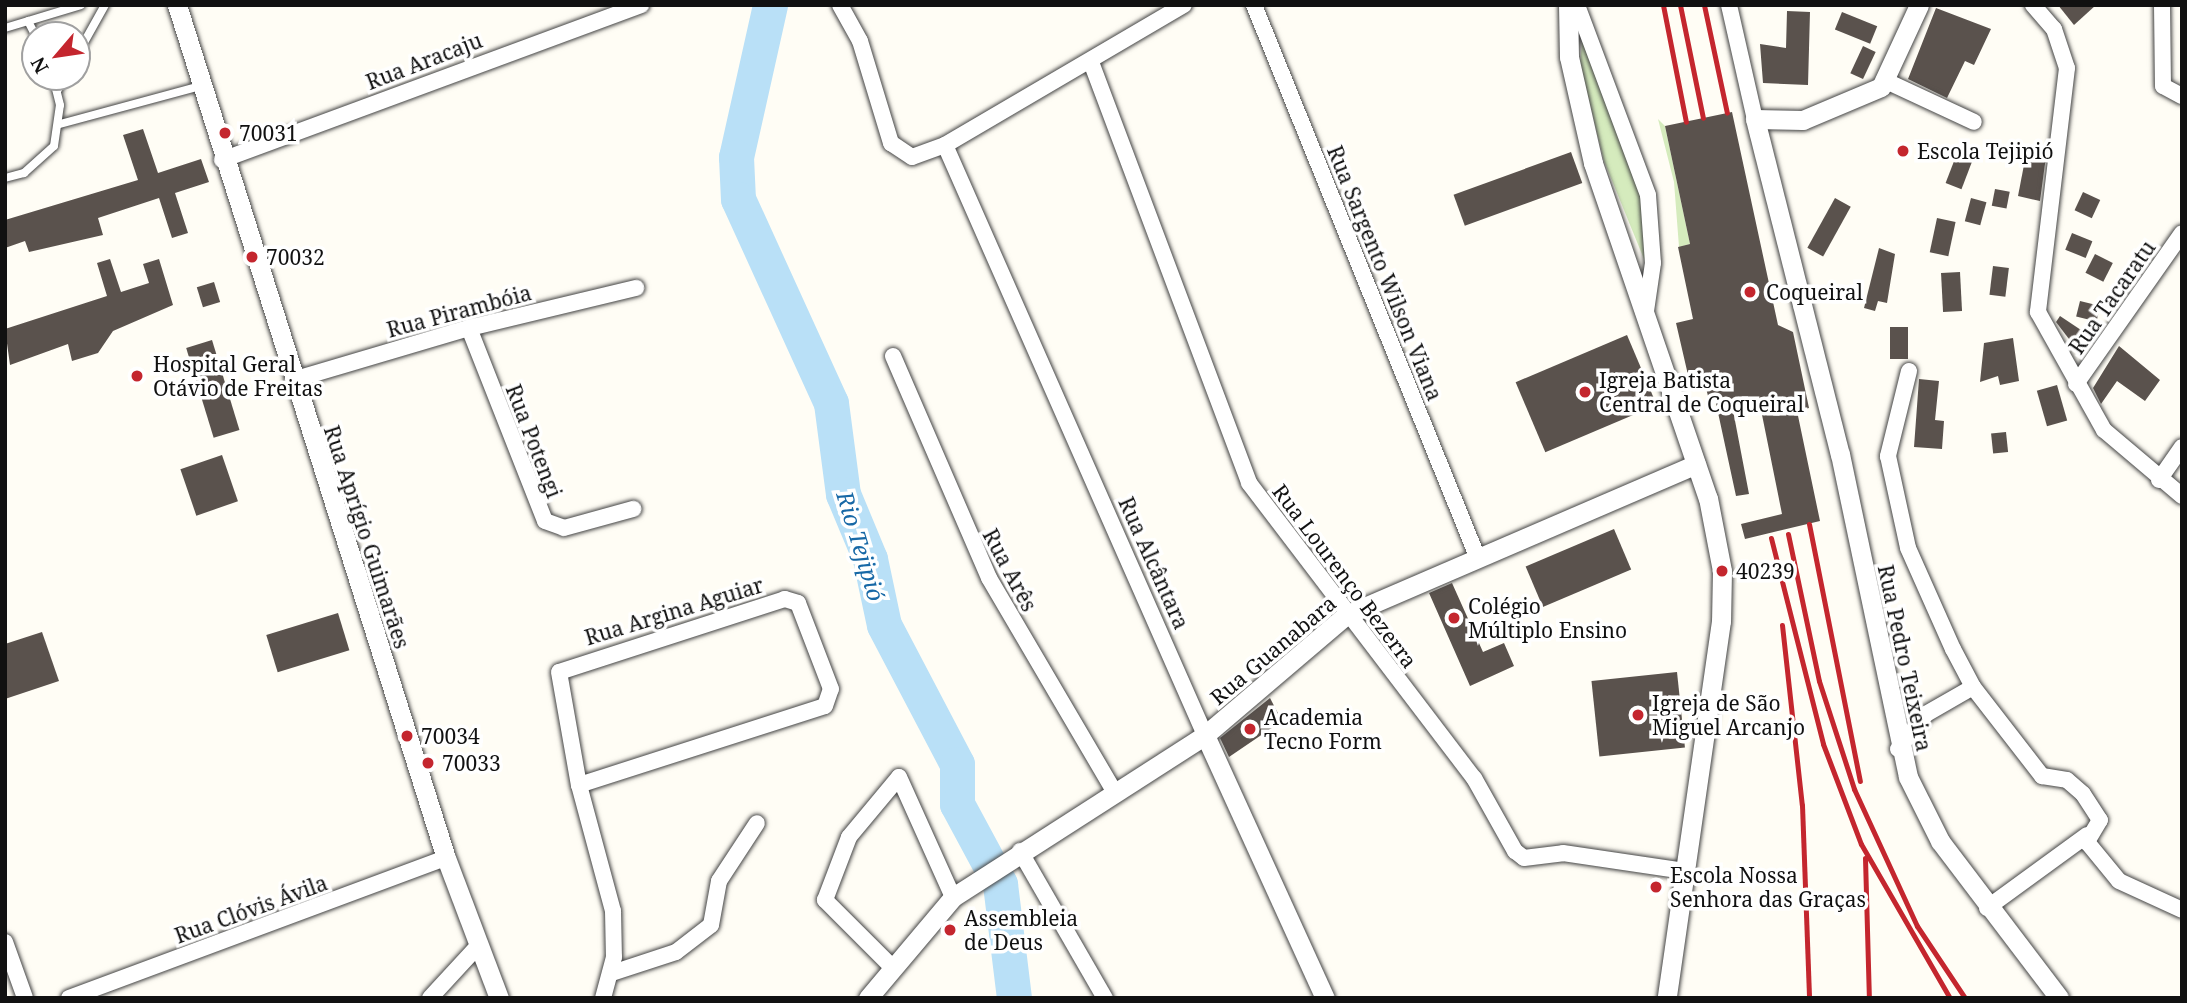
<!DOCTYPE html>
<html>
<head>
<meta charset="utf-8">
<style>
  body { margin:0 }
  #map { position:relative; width:2187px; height:1003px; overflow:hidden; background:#fffdf5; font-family:"Noto Serif",serif }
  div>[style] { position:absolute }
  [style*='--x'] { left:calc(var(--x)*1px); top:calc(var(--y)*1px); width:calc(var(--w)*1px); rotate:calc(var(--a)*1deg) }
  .green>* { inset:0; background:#d5ebbd }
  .river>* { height:35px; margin:-17.5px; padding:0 17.5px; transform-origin:17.5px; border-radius:17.5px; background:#b9e0f7 }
  .building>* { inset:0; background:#5a524d; transform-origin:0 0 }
  .roads { filter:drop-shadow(0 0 2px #444) drop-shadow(0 0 2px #444) }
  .service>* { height:8px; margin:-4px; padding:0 4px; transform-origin:4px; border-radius:4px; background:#fff }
  .minor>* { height:16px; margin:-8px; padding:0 8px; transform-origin:8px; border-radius:8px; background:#fff }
  .tertiary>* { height:19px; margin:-9.5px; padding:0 9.5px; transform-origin:9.5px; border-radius:9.5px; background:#fff }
  .rail>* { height:5px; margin:-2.5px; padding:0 2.5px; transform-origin:2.5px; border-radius:2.5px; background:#c4262e }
  .dots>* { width:19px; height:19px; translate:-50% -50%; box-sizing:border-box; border:4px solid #fff; border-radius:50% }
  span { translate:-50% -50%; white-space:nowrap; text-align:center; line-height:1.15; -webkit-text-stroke:7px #fff; paint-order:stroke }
  .street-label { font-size:21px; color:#111 }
  .poi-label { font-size:21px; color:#111 }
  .left { translate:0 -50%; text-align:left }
  .water-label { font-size:23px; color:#1768a6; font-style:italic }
  .frame { position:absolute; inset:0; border:7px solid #111; pointer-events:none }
  .north { position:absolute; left:21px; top:21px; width:70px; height:70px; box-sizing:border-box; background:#fff; border:2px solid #a0a0a0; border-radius:50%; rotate:241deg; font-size:19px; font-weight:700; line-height:28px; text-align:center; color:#111 }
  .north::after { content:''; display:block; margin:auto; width:24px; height:32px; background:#c4262e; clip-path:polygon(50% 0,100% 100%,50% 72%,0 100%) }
</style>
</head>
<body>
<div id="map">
  <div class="green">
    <div style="clip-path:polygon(1583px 34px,1643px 197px,1646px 264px,1604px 161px,1580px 64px)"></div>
    <div style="clip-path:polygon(1658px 119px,1665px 126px,1690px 244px,1679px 247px,1674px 182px)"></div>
  </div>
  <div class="river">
    <div style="--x:770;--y:5;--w:156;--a:102.6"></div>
    <div style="--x:736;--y:157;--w:42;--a:87.3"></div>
    <div style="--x:738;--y:199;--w:224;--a:65.5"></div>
    <div style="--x:831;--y:403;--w:92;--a:82.5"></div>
    <div style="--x:843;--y:494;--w:70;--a:67.4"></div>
    <div style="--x:870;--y:559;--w:67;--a:78"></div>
    <div style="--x:884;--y:625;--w:157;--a:62.3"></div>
    <div style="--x:957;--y:764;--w:40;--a:90"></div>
    <div style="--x:957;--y:804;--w:91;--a:61.7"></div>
    <div style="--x:1000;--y:884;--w:115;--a:83"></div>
  </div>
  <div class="building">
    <div style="clip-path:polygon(2058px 5px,2096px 5px,2074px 25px)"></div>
    <div style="clip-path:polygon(1936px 8px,1991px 29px,1974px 65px,1965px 61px,1947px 98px,1908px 79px)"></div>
    <div style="clip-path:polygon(1787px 11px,1810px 12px,1808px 85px,1763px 83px,1760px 44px,1786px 48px)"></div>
    <div style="left:1842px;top:12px;width:38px;height:19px;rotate:22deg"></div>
    <div style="left:1863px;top:46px;width:14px;height:30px;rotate:25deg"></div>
    <div style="clip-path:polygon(1732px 112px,1778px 325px,1793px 332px,1809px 408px,1797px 411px,1820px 521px,1745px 539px,1741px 524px,1782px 514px,1759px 400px,1732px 405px,1749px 494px,1736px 496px,1714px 394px,1708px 396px,1705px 384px,1691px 388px,1676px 323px,1693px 319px,1678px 247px,1690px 244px,1665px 126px)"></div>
    <div style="clip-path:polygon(143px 129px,158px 173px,201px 159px,209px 182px,175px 193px,188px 233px,172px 238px,159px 198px,98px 218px,103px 235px,29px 252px,25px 241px,5px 248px,5px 220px,138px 180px,123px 135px)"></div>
    <div style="clip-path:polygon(2028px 144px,2047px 149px,2040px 201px,2018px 196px)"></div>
    <div style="left:1571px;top:152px;width:33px;height:125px;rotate:70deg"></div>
    <div style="left:1956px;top:156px;width:17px;height:29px;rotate:21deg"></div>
    <div style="left:1995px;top:189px;width:15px;height:17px;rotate:11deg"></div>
    <div style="left:2083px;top:192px;width:19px;height:20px;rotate:25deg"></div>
    <div style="left:1835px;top:198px;width:18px;height:57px;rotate:29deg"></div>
    <div style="left:1971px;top:198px;width:16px;height:24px;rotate:15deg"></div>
    <div style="left:1937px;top:218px;width:19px;height:35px;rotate:12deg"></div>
    <div style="left:2072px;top:233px;width:22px;height:18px;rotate:22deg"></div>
    <div style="clip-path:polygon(1879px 248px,1895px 254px,1887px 303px,1878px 301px,1875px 311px,1864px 308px)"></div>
    <div style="left:2095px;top:254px;width:20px;height:21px;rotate:27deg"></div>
    <div style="clip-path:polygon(110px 259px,121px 292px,149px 283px,143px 264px,159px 259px,173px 305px,113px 331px,98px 353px,72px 361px,68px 344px,10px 365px,5px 329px,107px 296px,97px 263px)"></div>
    <div style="left:1993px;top:266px;width:16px;height:29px;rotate:7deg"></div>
    <div style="left:1960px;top:272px;width:39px;height:19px;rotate:87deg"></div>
    <div style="left:214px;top:282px;width:21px;height:18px;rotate:73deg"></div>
    <div style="left:2080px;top:301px;width:21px;height:16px;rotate:14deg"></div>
    <div style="clip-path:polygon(2060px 316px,2081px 330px,2072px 343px,2056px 322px)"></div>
    <div style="left:1890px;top:327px;width:18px;height:32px"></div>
    <div style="left:1627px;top:335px;width:76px;height:121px;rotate:67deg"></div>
    <div style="clip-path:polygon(2013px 338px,2019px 381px,2000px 385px,1998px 376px,1980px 382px,1984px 343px)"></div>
    <div style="left:212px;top:340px;width:94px;height:27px;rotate:73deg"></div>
    <div style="clip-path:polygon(2119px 346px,2160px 380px,2145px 401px,2117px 381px,2101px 404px,2093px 388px)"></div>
    <div style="clip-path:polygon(1919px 379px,1939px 381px,1935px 420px,1944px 421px,1942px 449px,1914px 447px)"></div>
    <div style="left:2057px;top:385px;width:37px;height:21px;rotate:74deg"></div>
    <div style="left:2006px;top:432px;width:20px;height:15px;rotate:84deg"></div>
    <div style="left:222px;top:455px;width:49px;height:44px;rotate:71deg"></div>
    <div style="left:1614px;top:529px;width:44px;height:96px;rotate:67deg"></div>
    <div style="clip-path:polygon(1452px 583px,1483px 652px,1504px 643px,1514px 666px,1470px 686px,1429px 593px)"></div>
    <div style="left:338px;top:613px;width:39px;height:75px;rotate:73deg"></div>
    <div style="clip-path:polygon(42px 632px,59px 681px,5px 699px,5px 644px)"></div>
    <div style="left:1677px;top:672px;width:76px;height:86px;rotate:84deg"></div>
    <div style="clip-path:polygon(1270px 698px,1282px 721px,1229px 757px,1220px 738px)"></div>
  </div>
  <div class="roads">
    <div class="service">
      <div style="--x:28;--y:21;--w:16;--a:63"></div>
      <div style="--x:5;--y:28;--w:79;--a:-16.8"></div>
      <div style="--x:77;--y:55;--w:57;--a:-60.8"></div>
      <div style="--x:57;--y:91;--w:16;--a:-60"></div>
      <div style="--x:60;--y:124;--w:146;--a:-15.1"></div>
      <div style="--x:5;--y:178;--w:20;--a:-15"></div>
      <div style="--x:24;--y:173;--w:40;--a:-42"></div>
      <div style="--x:54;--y:146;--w:41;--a:-81.7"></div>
      <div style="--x:60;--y:105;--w:29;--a:-104"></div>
    </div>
    <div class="minor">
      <div style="--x:840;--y:5;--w:41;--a:60.9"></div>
      <div style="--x:860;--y:41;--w:107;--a:73.1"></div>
      <div style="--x:891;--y:143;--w:25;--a:34"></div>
      <div style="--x:912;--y:157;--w:35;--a:-20"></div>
      <div style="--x:945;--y:145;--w:277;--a:-30.4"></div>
      <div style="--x:1254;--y:5;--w:594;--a:67.97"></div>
      <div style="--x:1577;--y:5;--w:203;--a:69.5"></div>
      <div style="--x:1648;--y:195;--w:68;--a:85.8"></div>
      <div style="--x:1653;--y:263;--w:49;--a:98.3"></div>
      <div style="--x:1729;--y:5;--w:117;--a:77.2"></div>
      <div style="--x:2033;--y:5;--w:32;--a:49"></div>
      <div style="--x:2054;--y:29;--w:41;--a:71.6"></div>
      <div style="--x:2067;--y:68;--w:246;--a:96.8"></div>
      <div style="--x:2038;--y:312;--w:135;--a:60.8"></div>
      <div style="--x:2104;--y:430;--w:102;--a:40.2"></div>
      <div style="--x:2162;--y:5;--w:81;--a:89.3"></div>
      <div style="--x:2163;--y:86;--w:21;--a:28"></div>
      <div style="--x:1091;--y:62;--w:450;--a:69.4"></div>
      <div style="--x:1249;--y:483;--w:371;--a:52.7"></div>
      <div style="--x:1474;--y:778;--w:84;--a:60.7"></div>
      <div style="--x:1515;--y:851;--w:11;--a:38"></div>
      <div style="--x:1524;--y:858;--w:39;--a:-7"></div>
      <div style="--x:1563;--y:853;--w:123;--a:8.4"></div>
      <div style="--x:1884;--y:80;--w:99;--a:25"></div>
      <div style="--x:945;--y:145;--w:645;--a:66.22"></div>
      <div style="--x:222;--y:160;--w:447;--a:-20.3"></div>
      <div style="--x:469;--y:328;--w:207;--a:68.5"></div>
      <div style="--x:545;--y:521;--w:20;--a:20"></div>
      <div style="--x:564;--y:528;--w:72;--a:-15.4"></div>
      <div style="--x:893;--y:356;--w:242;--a:66.6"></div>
      <div style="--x:989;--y:578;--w:247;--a:59.6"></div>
      <div style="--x:1909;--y:371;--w:88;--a:103.9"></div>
      <div style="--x:1888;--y:456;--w:94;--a:77.7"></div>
      <div style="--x:1908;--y:548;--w:111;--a:66"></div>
      <div style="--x:1953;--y:649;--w:43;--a:62.2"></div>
      <div style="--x:1973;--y:687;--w:113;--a:52.2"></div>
      <div style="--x:2042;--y:776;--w:25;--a:9"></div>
      <div style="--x:2067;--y:780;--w:21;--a:41"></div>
      <div style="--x:2083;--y:794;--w:31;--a:57"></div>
      <div style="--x:2100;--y:820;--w:26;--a:121"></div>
      <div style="--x:2087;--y:842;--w:50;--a:50.6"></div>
      <div style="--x:2119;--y:881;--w:69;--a:24.7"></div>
      <div style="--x:293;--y:380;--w:184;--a:-16.5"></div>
      <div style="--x:469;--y:328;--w:172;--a:-13.5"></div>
      <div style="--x:2076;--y:384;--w:184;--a:-54.9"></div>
      <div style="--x:2159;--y:480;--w:40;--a:-55.1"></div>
      <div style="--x:1898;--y:749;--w:45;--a:-51.3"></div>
      <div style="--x:1926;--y:714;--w:54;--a:-29.9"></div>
      <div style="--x:579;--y:785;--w:258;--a:-17.8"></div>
      <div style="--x:825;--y:706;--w:18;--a:-71"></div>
      <div style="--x:831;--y:689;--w:92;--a:-111"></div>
      <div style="--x:798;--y:603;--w:14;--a:-163"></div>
      <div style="--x:785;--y:599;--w:237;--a:162.1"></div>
      <div style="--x:559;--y:672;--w:115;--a:80"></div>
      <div style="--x:579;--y:785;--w:131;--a:74.9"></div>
      <div style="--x:613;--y:911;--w:46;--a:88.8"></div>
      <div style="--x:614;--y:957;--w:42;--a:105"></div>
      <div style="--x:1020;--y:851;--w:170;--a:60"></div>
      <div style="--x:1987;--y:908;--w:124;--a:-36.1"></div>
      <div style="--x:5;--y:942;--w:59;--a:70.3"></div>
      <div style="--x:892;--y:967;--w:95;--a:-135"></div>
      <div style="--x:825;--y:900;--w:67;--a:-69.1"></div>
      <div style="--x:849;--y:837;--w:78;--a:-50.2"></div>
      <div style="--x:899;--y:777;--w:132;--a:65.8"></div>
      <div style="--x:612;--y:973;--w:67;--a:-18.2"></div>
      <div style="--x:676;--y:952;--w:44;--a:-37.6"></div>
      <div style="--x:711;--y:925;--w:45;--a:-79.7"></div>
      <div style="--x:719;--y:881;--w:69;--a:-56.8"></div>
      <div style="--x:69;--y:998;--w:402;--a:-20.4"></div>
      <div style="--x:430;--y:998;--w:69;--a:-47.3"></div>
    </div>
    <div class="tertiary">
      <div style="--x:177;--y:5;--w:894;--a:72.5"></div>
      <div style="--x:446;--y:858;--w:150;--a:69.3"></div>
      <div style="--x:1568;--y:5;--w:52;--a:88.9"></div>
      <div style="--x:1569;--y:57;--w:109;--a:77.2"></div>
      <div style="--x:1593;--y:163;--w:354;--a:71.1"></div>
      <div style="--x:1708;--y:498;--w:74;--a:79.1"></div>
      <div style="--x:1722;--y:571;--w:50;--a:91.1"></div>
      <div style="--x:1721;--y:621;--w:381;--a:98.2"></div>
      <div style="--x:1919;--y:5;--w:90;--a:114.9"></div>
      <div style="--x:1881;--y:87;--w:85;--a:157.1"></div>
      <div style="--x:1803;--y:120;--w:48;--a:-178.8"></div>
      <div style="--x:1755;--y:119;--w:346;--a:75.8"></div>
      <div style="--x:1840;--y:454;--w:330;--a:78.1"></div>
      <div style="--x:1908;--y:777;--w:72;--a:63.4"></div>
      <div style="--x:1940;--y:841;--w:197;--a:52.8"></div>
      <div style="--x:1205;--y:735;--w:289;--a:65.5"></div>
      <div style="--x:868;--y:998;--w:132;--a:-49.9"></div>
      <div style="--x:953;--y:897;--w:300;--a:-32.7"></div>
      <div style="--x:1205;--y:735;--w:185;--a:-40.4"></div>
      <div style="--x:1346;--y:615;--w:381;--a:-23.3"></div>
    </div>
  </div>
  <div class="rail">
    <div style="--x:1663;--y:5;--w:119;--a:78.9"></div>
    <div style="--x:1680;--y:5;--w:115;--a:78.5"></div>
    <div style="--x:1704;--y:5;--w:110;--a:78"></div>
    <div style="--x:1809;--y:524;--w:262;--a:78.8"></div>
    <div style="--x:1788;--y:534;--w:150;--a:78.1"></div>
    <div style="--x:1819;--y:681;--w:114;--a:72"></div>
    <div style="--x:1854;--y:789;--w:151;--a:65.3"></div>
    <div style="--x:1917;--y:926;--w:87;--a:56.3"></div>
    <div style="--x:1771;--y:538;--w:212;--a:75.8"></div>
    <div style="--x:1823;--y:744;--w:107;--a:69.2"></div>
    <div style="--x:1861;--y:844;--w:178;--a:60"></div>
    <div style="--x:1782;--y:625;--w:181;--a:83.7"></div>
    <div style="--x:1802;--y:805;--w:193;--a:87.9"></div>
    <div style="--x:1865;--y:858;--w:140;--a:88.4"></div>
  </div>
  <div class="dots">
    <div style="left:225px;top:133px;background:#c4262e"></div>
    <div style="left:1903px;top:151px;background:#c4262e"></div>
    <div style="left:252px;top:257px;background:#c4262e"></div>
    <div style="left:1750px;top:292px;background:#c4262e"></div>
    <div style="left:137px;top:376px;background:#c4262e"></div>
    <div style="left:1585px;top:392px;background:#c4262e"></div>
    <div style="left:1722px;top:571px;background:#c4262e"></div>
    <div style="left:1454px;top:618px;background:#c4262e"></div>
    <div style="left:1638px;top:715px;background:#c4262e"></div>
    <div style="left:1250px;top:729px;background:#c4262e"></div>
    <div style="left:407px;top:736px;background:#c4262e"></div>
    <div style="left:428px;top:763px;background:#c4262e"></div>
    <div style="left:1656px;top:887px;background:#c4262e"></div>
    <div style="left:950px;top:930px;background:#c4262e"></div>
  </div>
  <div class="street-label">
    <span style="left:424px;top:61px;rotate:-21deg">Rua Aracaju</span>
    <span style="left:1385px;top:273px;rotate:68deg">Rua Sargento Wilson Viana</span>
    <span style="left:2112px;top:297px;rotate:-55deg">Rua Tacaratu</span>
    <span style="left:459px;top:311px;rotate:-15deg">Rua Pirambóia</span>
    <span style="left:534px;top:441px;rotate:69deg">Rua Potengi</span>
    <span style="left:367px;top:537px;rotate:72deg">Rua Aprígio Guimarães</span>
    <span style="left:1154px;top:563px;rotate:66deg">Rua Alcântara</span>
    <span style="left:1010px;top:570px;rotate:62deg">Rua Arês</span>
    <span style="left:1345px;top:576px;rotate:53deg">Rua Lourenço Bezerra</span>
    <span style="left:674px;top:611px;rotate:-17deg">Rua Argina Aguiar</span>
    <span style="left:1273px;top:650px;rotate:-40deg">Rua Guanabara</span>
    <span style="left:1905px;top:658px;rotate:78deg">Rua Pedro Teixeira</span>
    <span style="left:251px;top:909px;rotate:-20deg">Rua Clóvis Ávila</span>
  </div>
  <div class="poi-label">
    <span class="left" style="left:239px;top:133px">70031</span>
    <span class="left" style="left:1917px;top:151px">Escola Tejipió</span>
    <span class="left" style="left:266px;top:257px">70032</span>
    <span class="left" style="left:1766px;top:292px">Coqueiral</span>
    <span class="left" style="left:153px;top:376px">Hospital Geral<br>Otávio de Freitas</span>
    <span class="left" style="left:1599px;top:392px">Igreja Batista<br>Central de Coqueiral</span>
    <span class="left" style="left:1736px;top:571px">40239</span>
    <span class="left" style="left:1468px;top:618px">Colégio<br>Múltiplo Ensino</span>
    <span class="left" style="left:1652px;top:715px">Igreja de São<br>Miguel Arcanjo</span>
    <span class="left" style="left:1264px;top:729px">Academia<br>Tecno Form</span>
    <span class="left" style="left:421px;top:736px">70034</span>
    <span class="left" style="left:442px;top:763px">70033</span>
    <span class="left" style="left:1670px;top:887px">Escola Nossa<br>Senhora das Graças</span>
    <span class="left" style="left:964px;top:930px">Assembleia<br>de Deus</span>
  </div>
  <div class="water-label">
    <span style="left:861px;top:546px;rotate:73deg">Rio Tejipió</span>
  </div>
  <div class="frame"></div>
  <div class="north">N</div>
</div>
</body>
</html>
